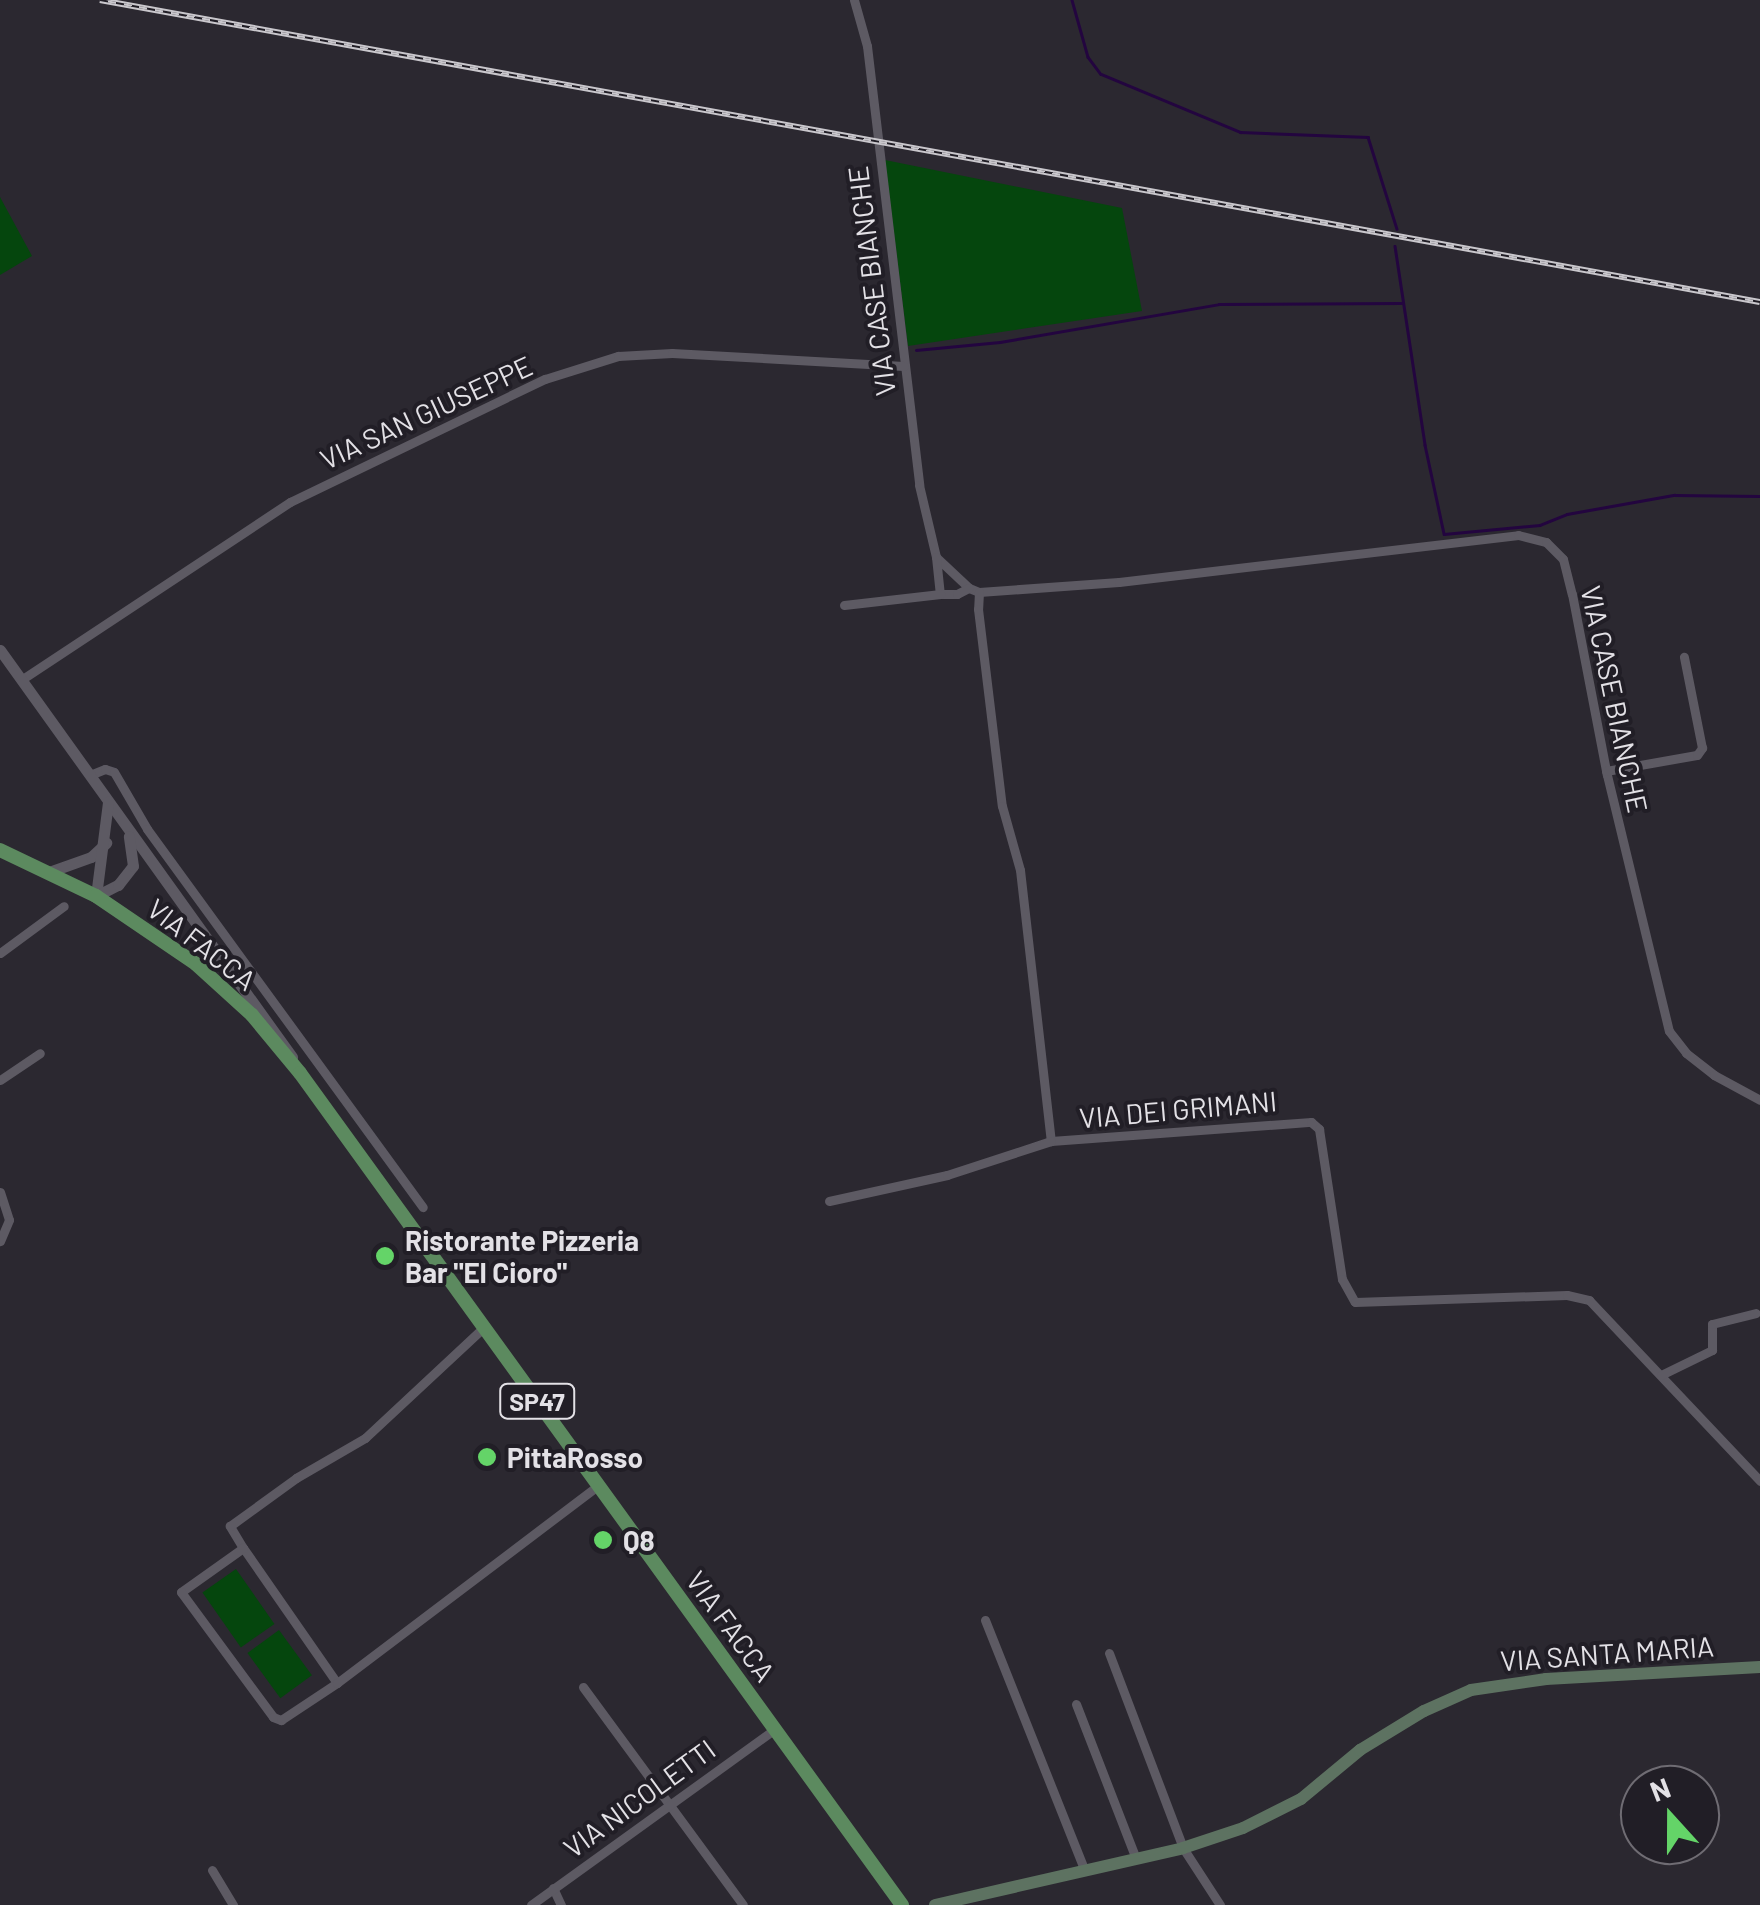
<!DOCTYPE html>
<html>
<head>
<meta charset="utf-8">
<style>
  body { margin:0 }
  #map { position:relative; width:1760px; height:1905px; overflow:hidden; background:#2b2830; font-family:Barlow,sans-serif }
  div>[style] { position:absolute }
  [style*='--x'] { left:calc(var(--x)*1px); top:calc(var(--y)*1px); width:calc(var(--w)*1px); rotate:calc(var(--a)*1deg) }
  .green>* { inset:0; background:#05460d; transform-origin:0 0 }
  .stream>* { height:2.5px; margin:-1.25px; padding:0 1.25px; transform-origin:1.25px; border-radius:1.25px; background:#23053f }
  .minor>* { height:9px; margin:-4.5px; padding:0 4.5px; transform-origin:4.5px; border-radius:4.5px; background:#5d5a63 }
  .tertiary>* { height:11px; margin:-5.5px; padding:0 5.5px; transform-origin:5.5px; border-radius:5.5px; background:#5d5a63 }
  .secondary>* { height:12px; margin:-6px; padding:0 6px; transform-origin:6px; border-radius:6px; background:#5d7261 }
  .primary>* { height:14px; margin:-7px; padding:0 7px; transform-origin:7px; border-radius:7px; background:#5c8a5f }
  .rail>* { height:6px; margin-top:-3px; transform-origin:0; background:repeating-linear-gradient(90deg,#211e26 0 8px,#c9c7cc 0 16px); box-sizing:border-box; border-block:2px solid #c9c7cc }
  .dots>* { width:28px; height:28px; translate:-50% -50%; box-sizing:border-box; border:5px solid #211e26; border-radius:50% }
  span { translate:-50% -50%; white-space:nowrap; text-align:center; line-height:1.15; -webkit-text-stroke:8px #211e26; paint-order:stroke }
  .shield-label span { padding:2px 8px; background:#211e26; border:2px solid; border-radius:8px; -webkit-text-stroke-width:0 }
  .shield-label { font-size:25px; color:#e3e1e6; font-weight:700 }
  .street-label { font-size:28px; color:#e3e1e6 }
  .poi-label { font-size:28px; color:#e3e1e6; font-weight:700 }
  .left { translate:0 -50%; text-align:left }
  .north { position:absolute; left:1620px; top:1765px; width:100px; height:100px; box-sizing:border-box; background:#211e26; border:2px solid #6f6c73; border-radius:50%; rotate:339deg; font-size:28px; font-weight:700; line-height:40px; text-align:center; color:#e3e1e6 }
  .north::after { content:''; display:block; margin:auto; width:35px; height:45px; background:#64d468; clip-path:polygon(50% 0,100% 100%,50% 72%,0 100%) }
</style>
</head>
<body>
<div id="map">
  <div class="green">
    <div style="clip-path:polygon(885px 160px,1122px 208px,1142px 311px,908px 346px)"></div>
    <div style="clip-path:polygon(0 197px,32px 256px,0 275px)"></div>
    <div style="left:236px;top:1569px;width:67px;height:41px;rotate:55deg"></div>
    <div style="left:279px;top:1630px;width:56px;height:39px;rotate:54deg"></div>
  </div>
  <div class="stream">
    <div style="--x:1072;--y:0;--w:59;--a:74.3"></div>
    <div style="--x:1088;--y:57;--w:21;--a:53"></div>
    <div style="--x:1101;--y:74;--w:151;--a:22.6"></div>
    <div style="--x:1240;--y:132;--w:128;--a:2.2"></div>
    <div style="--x:1368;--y:137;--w:96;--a:72.5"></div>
    <div style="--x:1395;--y:246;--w:201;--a:81.4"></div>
    <div style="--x:1425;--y:445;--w:91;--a:77.9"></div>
    <div style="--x:1444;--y:534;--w:96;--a:-5.4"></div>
    <div style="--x:1540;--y:525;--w:29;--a:-22"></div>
    <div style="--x:1567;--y:514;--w:109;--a:-10.1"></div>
    <div style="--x:1674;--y:495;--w:86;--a:0.7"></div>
    <div style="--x:916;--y:350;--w:84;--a:-5.4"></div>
    <div style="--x:1000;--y:342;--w:222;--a:-9.8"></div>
    <div style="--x:1219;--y:304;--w:182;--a:-0.3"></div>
  </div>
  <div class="minor">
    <div style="--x:854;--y:0;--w:48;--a:74.2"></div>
    <div style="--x:867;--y:46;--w:442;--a:83.2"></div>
    <div style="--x:919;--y:485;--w:74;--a:76.7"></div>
    <div style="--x:936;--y:557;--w:45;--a:43.2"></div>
    <div style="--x:969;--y:588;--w:11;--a:22"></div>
    <div style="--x:979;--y:592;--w:140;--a:-4.1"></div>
    <div style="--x:1119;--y:582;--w:402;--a:-6.7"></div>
    <div style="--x:1518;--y:535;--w:29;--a:14"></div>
    <div style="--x:1546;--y:542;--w:24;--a:45"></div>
    <div style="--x:1563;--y:559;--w:36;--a:76"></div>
    <div style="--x:1572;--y:594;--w:184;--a:79.1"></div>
    <div style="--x:1607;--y:775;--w:263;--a:76.4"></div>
    <div style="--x:1669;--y:1031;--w:28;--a:52"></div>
    <div style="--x:1686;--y:1053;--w:36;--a:38"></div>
    <div style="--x:1714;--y:1075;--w:52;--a:28.5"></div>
    <div style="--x:936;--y:557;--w:37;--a:84"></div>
    <div style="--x:940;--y:594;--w:17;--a:0"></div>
    <div style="--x:957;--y:594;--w:13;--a:-27"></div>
    <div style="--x:979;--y:592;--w:17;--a:93"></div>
    <div style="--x:978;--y:609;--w:198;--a:83.1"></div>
    <div style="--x:1002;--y:806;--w:66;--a:74.3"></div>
    <div style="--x:1020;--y:870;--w:273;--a:83.5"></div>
    <div style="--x:1051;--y:1141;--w:261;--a:-4.2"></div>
    <div style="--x:1311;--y:1122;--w:11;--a:41"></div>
    <div style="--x:1319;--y:1129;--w:152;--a:81.3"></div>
    <div style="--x:1342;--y:1279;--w:26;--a:61"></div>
    <div style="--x:1355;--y:1302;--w:212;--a:-1.9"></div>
    <div style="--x:1567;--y:1295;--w:23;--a:13"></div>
    <div style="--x:1589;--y:1300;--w:249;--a:46.6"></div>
    <div style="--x:844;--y:605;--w:97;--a:-6.5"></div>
    <div style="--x:21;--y:680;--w:323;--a:-33.5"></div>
    <div style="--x:290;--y:502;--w:283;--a:-25.8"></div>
    <div style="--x:545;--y:379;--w:77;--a:-17.5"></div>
    <div style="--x:618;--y:356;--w:54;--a:-3.2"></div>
    <div style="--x:672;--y:353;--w:232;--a:3.2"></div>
    <div style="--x:1606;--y:771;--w:92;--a:-10"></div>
    <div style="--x:1697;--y:755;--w:9;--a:-54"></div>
    <div style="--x:1702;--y:748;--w:93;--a:-101.2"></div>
    <div style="--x:90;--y:775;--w:16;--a:-22"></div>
    <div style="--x:105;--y:769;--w:9;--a:18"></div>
    <div style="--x:114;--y:772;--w:66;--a:59.9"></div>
    <div style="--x:147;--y:829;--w:468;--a:53.9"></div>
    <div style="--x:0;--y:953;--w:79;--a:-36.3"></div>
    <div style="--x:0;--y:1080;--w:48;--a:-34"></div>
    <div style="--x:0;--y:1192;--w:29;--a:72"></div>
    <div style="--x:9;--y:1220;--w:23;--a:113"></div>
    <div style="--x:829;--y:1201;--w:121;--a:-12.4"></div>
    <div style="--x:947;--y:1175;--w:109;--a:-18.1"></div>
    <div style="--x:1661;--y:1375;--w:57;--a:-26.1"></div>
    <div style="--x:1712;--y:1350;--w:26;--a:-90"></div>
    <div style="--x:1712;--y:1324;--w:45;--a:-14"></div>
    <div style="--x:243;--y:1548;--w:26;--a:-121"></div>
    <div style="--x:230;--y:1526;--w:82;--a:-36"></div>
    <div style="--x:296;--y:1478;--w:80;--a:-30.1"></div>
    <div style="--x:365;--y:1438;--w:163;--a:-43"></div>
    <div style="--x:985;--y:1620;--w:268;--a:68.3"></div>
    <div style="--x:1109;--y:1653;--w:209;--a:69.2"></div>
    <div style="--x:1183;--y:1848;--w:68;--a:57"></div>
    <div style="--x:337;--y:1683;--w:165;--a:-124.8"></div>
    <div style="--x:243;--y:1548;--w:76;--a:144.6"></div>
    <div style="--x:181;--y:1592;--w:155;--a:53.6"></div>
    <div style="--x:273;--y:1717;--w:9;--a:21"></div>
    <div style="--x:281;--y:1720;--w:67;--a:-33.5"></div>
    <div style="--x:337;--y:1683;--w:328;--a:-37.1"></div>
    <div style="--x:583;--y:1687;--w:270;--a:53.7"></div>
    <div style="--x:1076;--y:1704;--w:166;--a:68.8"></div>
    <div style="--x:212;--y:1870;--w:41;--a:59"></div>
    <div style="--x:553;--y:1888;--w:19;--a:65"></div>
    <div style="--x:531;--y:1905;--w:301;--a:-35.8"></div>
  </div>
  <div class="tertiary">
    <div style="--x:0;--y:650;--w:501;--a:54.34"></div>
    <div style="--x:49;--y:872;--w:45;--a:-19.7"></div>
    <div style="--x:91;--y:857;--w:21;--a:-43"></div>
    <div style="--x:96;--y:896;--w:95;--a:-82.7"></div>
    <div style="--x:96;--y:896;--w:25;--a:-27"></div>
    <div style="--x:118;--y:885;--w:24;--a:-52"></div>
    <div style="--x:133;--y:866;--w:30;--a:-98"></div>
  </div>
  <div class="secondary">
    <div style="--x:935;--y:1905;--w:254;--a:-12.9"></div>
    <div style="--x:1183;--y:1848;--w:63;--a:-18.4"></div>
    <div style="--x:1243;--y:1828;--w:65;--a:-26.6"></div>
    <div style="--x:1301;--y:1799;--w:77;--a:-39.7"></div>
    <div style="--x:1360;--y:1750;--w:75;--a:-31.4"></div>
    <div style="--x:1424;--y:1711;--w:51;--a:-24.1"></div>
    <div style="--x:1471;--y:1690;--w:76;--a:-8.3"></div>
    <div style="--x:1546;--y:1679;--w:214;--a:-3.2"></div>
  </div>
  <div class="primary">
    <div style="--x:0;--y:850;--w:106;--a:25.6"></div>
    <div style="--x:96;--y:896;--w:121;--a:34.2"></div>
    <div style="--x:196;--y:964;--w:76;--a:42.3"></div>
    <div style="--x:252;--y:1015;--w:75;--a:50.4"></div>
    <div style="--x:300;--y:1073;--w:1027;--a:54.11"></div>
  </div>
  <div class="rail">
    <div style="--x:100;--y:0;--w:1687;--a:10.31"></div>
  </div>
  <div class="dots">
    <div style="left:385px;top:1256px;background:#64d468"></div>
    <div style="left:487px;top:1457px;background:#64d468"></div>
    <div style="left:603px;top:1540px;background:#64d468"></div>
  </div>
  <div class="shield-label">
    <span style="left:537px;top:1401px">SP47</span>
  </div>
  <div class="street-label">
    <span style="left:871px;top:281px;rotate:-97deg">VIA CASE BIANCHE</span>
    <span style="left:426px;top:412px;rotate:-25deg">VIA SAN GIUSEPPE</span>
    <span style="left:1615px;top:699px;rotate:78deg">VIA CASE BIANCHE</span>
    <span style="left:202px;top:944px;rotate:38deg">VIA FACCA</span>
    <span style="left:1178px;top:1109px;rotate:-5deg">VIA DEI GRIMANI</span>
    <span style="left:731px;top:1626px;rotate:54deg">VIA FACCA</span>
    <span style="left:1607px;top:1653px;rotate:-4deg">VIA SANTA MARIA</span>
    <span style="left:639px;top:1798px;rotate:-36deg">VIA NICOLETTI</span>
  </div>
  <div class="poi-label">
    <span class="left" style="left:405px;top:1256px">Ristorante Pizzeria<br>Bar "El Cioro"</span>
    <span class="left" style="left:507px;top:1457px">PittaRosso</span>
    <span class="left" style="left:623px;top:1540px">Q8</span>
  </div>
  <div class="north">N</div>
</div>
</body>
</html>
